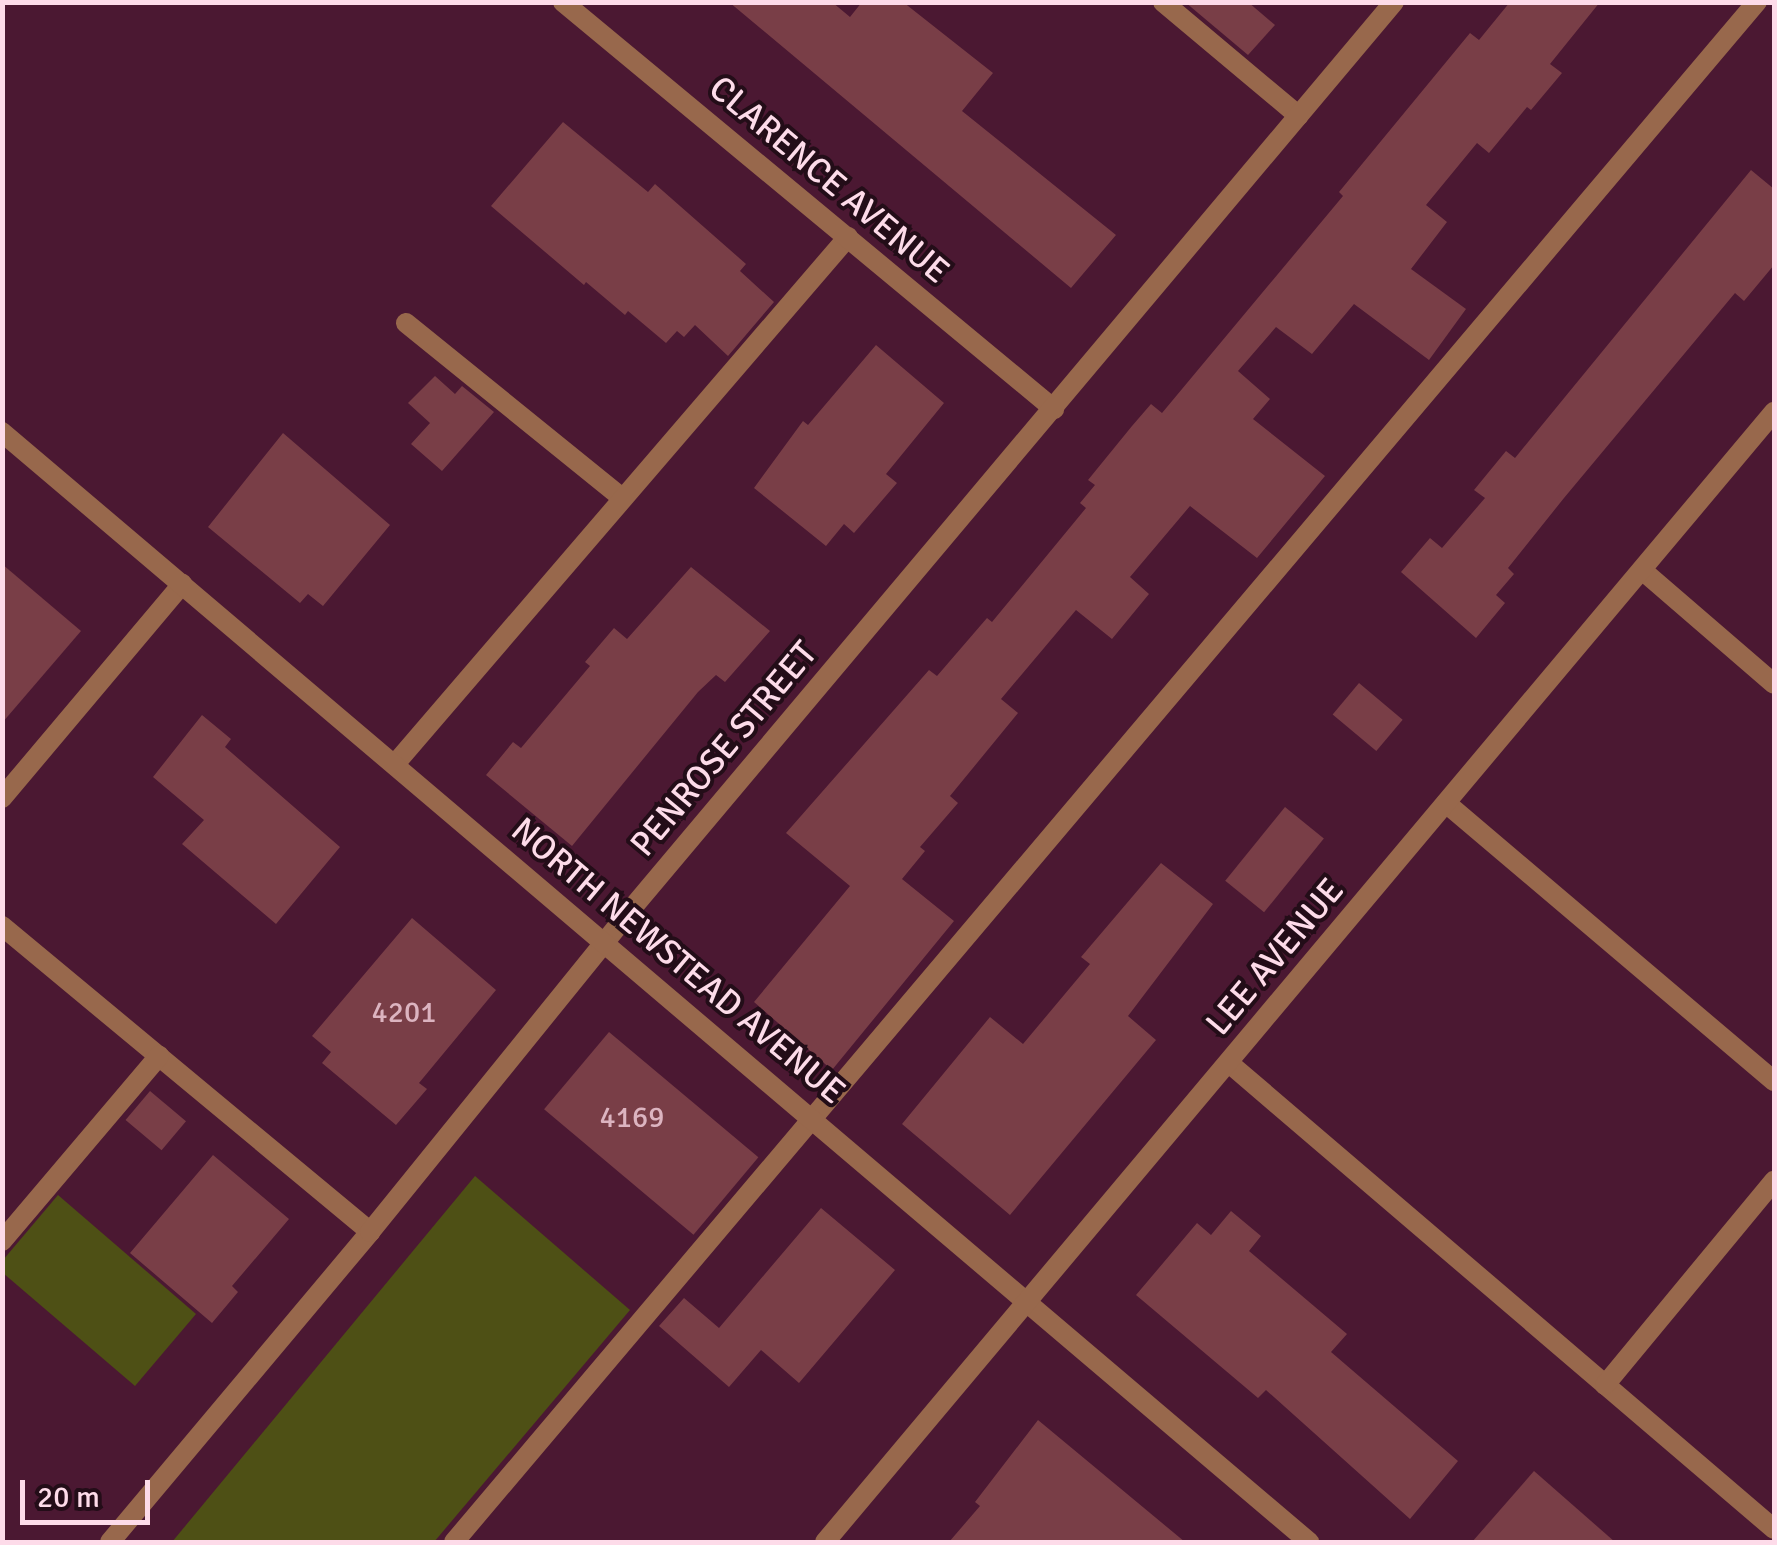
<!DOCTYPE html>
<html>
<head>
<meta charset="utf-8">
<style>
  body { margin:0 }
  #map { position:relative; width:1777px; height:1545px; overflow:hidden; background:#4b1832; font-family:Signika,sans-serif }
  div>[style] { position:absolute }
  [style*='--x'] { left:calc(var(--x)*1px); top:calc(var(--y)*1px); width:calc(var(--w)*1px); rotate:calc(var(--a)*1deg) }
  .green>* { inset:0; background:#4e5015 }
  .building>* { inset:0; background:#793e47; transform-origin:0 0 }
  .service>* { height:20px; margin:-10px; padding:0 10px; transform-origin:10px; border-radius:10px; background:#98684c }
  .minor>* { height:20px; margin:-10px; padding:0 10px; transform-origin:10px; border-radius:10px; background:#98684c }
  .tertiary>* { height:20px; margin:-10px; padding:0 10px; transform-origin:10px; border-radius:10px; background:#98684c }
  span { translate:-50% -50%; white-space:nowrap; text-align:center; line-height:1.15; -webkit-text-stroke:8px #230d18; paint-order:stroke }
  .number-label { font-size:30px; color:#dcb4c0 }
  .number-label span { -webkit-text-stroke-width:0 }
  .street-label { font-size:35px; color:#fddbe9 }
  .frame { position:absolute; inset:0; border:5px solid #fddbe9; pointer-events:none }
  .scale { position:absolute; left:20px; top:1480px; width:130px; height:45px; box-sizing:border-box; border:5px solid #fddbe9; border-top:0; padding-left:12px; font-size:30px; line-height:35px; white-space:nowrap; color:#fddbe9; -webkit-text-stroke:8px #230d18; paint-order:stroke }
</style>
</head>
<body>
<div id="map">
  <div class="green">
    <div style="clip-path:polygon(475px 1176px,630px 1310px,434px 1542px,172px 1542px)"></div>
    <div style="clip-path:polygon(58px 1195px,196px 1314px,135px 1386px,3px 1273px,3px 1260px)"></div>
  </div>
  <div class="building">
    <div style="clip-path:polygon(729px 2px,832px 2px,850px 17px,862px 2px,903px 2px,993px 73px,962px 111px,1116px 235px,1071px 288px)"></div>
    <div style="clip-path:polygon(1185px 2px,1248px 2px,1275px 25px,1248px 55px)"></div>
    <div style="clip-path:polygon(1510px 2px,1600px 2px,1550px 64px,1562px 73px,1531px 110px,1527px 107px,1489px 153px,1477px 143px,1426px 205px,1447px 222px,1411px 269px,1466px 309px,1429px 360px,1354px 304px,1312px 354px,1276px 327px,1238px 371px,1270px 399px,1253px 419px,1325px 476px,1257px 558px,1190px 506px,1130px 577px,1149px 594px,1112px 639px,1076px 610px,1001px 699px,1018px 713px,950px 796px,958px 803px,920px 847px,925px 851px,902px 879px,954px 921px,832px 1070px,754px 1002px,850px 886px,786px 833px,929px 670px,937px 676px,987px 618px,992px 622px,1086px 508px,1080px 503px,1095px 485px,1088px 480px,1132px 426px,1151px 404px,1162px 413px,1343px 196px,1339px 192px,1470px 33px,1479px 40px)"></div>
    <div style="clip-path:polygon(563px 122px,648px 192px,655px 184px,746px 264px,740px 271px,774px 302px,728px 356px,695px 325px,684px 337px,677px 331px,666px 343px,628px 311px,625px 315px,586px 282px,584px 285px,491px 206px)"></div>
    <div style="clip-path:polygon(1751px 170px,1774px 189px,1774px 265px,1744px 301px,1735px 293px,1564px 498px,1508px 568px,1514px 574px,1496px 595px,1505px 603px,1476px 638px,1401px 572px,1430px 538px,1442px 548px,1485px 498px,1474px 490px,1506px 451px,1515px 458px)"></div>
    <div style="clip-path:polygon(876px 345px,944px 403px,886px 474px,897px 483px,854px 533px,844px 524px,826px 546px,754px 488px,803px 421px,808px 425px)"></div>
    <div style="clip-path:polygon(435px 376px,455px 394px,462px 386px,494px 412px,442px 471px,411px 444px,430px 423px,408px 403px)"></div>
    <div style="clip-path:polygon(283px 433px,390px 525px,323px 606px,308px 594px,300px 603px,208px 527px)"></div>
    <div style="clip-path:polygon(2px 564px,81px 631px,2px 723px)"></div>
    <div style="clip-path:polygon(691px 567px,770px 631px,725px 682px,716px 675px,698px 692px,572px 846px,486px 775px,513px 742px,521px 748px,590px 666px,585px 662px,614px 628px,627px 639px)"></div>
    <div style="left:1359px;top:683px;width:57px;height:41px;rotate:40deg"></div>
    <div style="clip-path:polygon(202px 715px,231px 739px,225px 747px,340px 847px,276px 924px,182px 844px,204px 820px,153px 777px)"></div>
    <div style="left:1285px;top:807px;width:50px;height:95px;rotate:39deg"></div>
    <div style="clip-path:polygon(1161px 863px,1213px 904px,1128px 1016px,1156px 1040px,1010px 1215px,902px 1124px,990px 1017px,1023px 1044px,1090px 964px,1081px 957px)"></div>
    <div style="clip-path:polygon(412px 918px,496px 990px,419px 1083px,427px 1089px,396px 1125px,322px 1063px,331px 1052px,312px 1036px)"></div>
    <div style="left:609px;top:1032px;width:195px;height:101px;rotate:40deg"></div>
    <div style="left:150px;top:1091px;width:47px;height:38px;rotate:40deg"></div>
    <div style="clip-path:polygon(213px 1155px,289px 1219px,232px 1286px,238px 1292px,212px 1323px,130px 1253px)"></div>
    <div style="clip-path:polygon(821px 1208px,895px 1270px,799px 1383px,761px 1350px,729px 1387px,659px 1326px,684px 1298px,719px 1328px)"></div>
    <div style="clip-path:polygon(1231px 1211px,1261px 1236px,1249px 1251px,1347px 1334px,1331px 1352px,1458px 1461px,1410px 1519px,1266px 1390px,1258px 1398px,1136px 1295px,1197px 1223px,1211px 1235px)"></div>
    <div style="clip-path:polygon(1038px 1420px,1185px 1542px,949px 1542px,980px 1506px,975px 1502px)"></div>
    <div style="clip-path:polygon(1534px 1471px,1615px 1542px,1472px 1542px)"></div>
  </div>
  <div class="service">
    <div style="--x:1163;--y:2;--w:177;--a:40"></div>
    <div style="--x:406;--y:323;--w:277;--a:39"></div>
    <div style="--x:395;--y:764;--w:695;--a:-49.32"></div>
    <div style="--x:1446;--y:803;--w:430;--a:40.3"></div>
    <div style="--x:2;--y:926;--w:479;--a:39.7"></div>
    <div style="--x:1229;--y:1063;--w:717;--a:40.53"></div>
    <div style="--x:2;--y:1241;--w:243;--a:-49.7"></div>
    <div style="--x:1605;--y:1385;--w:265;--a:-50.4"></div>
    <div style="--x:454;--y:1542;--w:2017;--a:-49.77"></div>
  </div>
  <div class="minor">
    <div style="--x:563;--y:2;--w:638;--a:39.66"></div>
    <div style="--x:1642;--y:570;--w:174;--a:40.8"></div>
    <div style="--x:2;--y:798;--w:280;--a:-49.9"></div>
    <div style="--x:110;--y:1542;--w:405;--a:-50"></div>
    <div style="--x:370;--y:1232;--w:418;--a:-51"></div>
    <div style="--x:633;--y:907;--w:1182;--a:-49.94"></div>
  </div>
  <div class="tertiary">
    <div style="--x:2;--y:432;--w:1715;--a:40.34"></div>
    <div style="--x:825;--y:1542;--w:1476;--a:-49.98"></div>
  </div>
  <div class="number-label">
    <span style="left:404px;top:1013px">4201</span>
    <span style="left:632px;top:1118px">4169</span>
  </div>
  <div class="street-label">
    <span style="left:829px;top:180px;rotate:40deg">CLARENCE AVENUE</span>
    <span style="left:724px;top:749px;rotate:-50deg">PENROSE STREET</span>
    <span style="left:1275px;top:957px;rotate:-50deg">LEE AVENUE</span>
    <span style="left:678px;top:961px;rotate:40deg">NORTH NEWSTEAD AVENUE</span>
  </div>
  <div class="frame"></div>
  <div class="scale">20 m</div>
</div>
</body>
</html>
